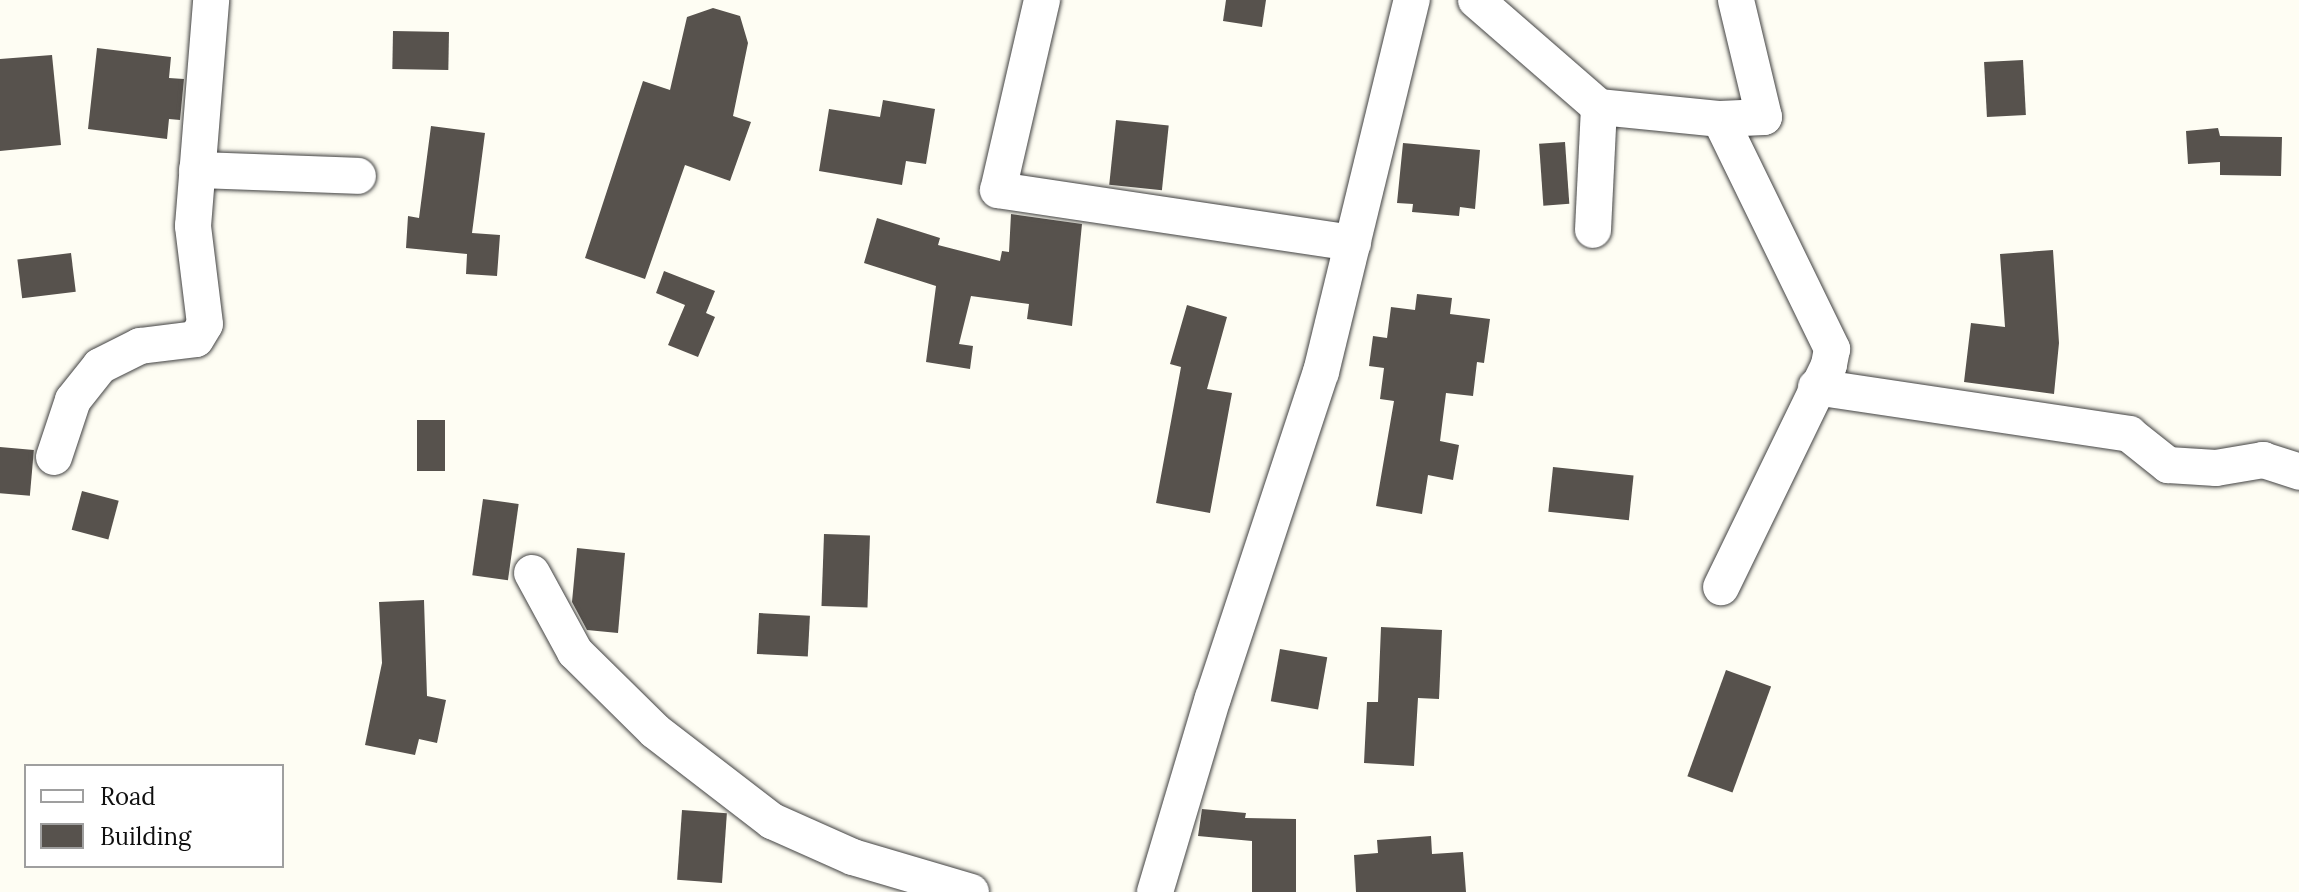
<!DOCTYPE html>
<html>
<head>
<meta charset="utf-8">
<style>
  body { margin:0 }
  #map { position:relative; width:2299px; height:892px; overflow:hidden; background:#fefdf3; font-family:Lora,serif }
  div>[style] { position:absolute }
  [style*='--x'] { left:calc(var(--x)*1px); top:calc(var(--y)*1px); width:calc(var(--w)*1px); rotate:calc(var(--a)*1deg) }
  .building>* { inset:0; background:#57524d; transform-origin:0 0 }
  .roads { filter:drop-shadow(0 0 2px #424242) drop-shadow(0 0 2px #424242) }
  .street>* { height:36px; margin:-18px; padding:0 18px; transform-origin:18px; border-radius:18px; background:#fff }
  span { translate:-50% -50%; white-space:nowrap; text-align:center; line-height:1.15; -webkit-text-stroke:8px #fff; paint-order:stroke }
  .legend { position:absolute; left:24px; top:764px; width:260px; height:104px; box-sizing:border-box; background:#fff; border:2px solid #9f9f9f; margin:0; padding:10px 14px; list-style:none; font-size:24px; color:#0f0f0f }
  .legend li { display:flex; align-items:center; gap:16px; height:40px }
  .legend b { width:40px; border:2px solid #9f9f9f }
</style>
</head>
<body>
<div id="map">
  <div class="building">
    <div style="clip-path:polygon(1226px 0,1266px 0,1262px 27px,1223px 21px)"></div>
    <div style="clip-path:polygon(713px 8px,740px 16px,748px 43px,733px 116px,751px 122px,730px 181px,685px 165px,645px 279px,585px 258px,643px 81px,670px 90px,687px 17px)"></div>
    <div style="left:393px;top:31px;width:56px;height:38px;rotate:1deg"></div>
    <div style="clip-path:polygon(97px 48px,171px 57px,169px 78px,184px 79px,180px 120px,169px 119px,167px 139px,88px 129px)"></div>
    <div style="clip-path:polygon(52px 55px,61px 145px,0 151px,0 59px)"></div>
    <div style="left:2023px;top:60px;width:55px;height:39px;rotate:87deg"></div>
    <div style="clip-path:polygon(883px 100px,935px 109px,926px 164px,906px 161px,902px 185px,819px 171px,829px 109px,880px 117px)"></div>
    <div style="left:1116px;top:120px;width:53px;height:65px;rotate:6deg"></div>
    <div style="clip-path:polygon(431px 126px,485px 133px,472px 233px,500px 235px,497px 276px,466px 274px,467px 254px,406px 248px,408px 216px,419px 218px)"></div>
    <div style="clip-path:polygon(2218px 128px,2220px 136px,2282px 137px,2281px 176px,2220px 175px,2220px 162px,2188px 164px,2186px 131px)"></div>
    <div style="left:1565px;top:142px;width:62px;height:26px;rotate:86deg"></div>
    <div style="clip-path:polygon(1403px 143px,1480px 150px,1475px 209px,1460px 207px,1459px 216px,1412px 212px,1413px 204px,1397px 203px)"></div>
    <div style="clip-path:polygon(1011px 214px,1082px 224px,1072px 326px,1027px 319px,1029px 304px,971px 296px,959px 344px,973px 346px,970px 369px,926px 362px,936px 286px,864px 263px,877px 218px,940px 238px,938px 245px,1000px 261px,1002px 251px,1009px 252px)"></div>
    <div style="clip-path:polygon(2053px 250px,2059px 343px,2054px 394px,1964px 382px,1971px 323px,2005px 327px,2000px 254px)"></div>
    <div style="left:71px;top:253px;width:39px;height:54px;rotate:83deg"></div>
    <div style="clip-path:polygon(664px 271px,715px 291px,706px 313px,715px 317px,698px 357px,668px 345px,685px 305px,656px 293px)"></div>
    <div style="clip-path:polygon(1417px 294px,1452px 298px,1450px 314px,1490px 319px,1484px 363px,1477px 362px,1473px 396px,1446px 393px,1440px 441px,1459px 445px,1453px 480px,1428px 475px,1422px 514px,1376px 506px,1394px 401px,1380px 399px,1384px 368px,1369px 366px,1373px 336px,1387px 338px,1391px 307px,1415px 310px)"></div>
    <div style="clip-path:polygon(1187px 305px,1227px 317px,1207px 389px,1232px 393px,1210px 513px,1156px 503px,1181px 367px,1170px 364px)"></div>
    <div style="left:417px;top:420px;width:28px;height:51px"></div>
    <div style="left:0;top:447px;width:34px;height:46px;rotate:5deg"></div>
    <div style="left:1553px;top:467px;width:81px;height:45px;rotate:6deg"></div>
    <div style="left:82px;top:491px;width:38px;height:40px;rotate:15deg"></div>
    <div style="left:483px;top:499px;width:36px;height:77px;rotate:8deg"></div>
    <div style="left:824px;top:534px;width:46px;height:72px;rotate:2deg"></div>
    <div style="clip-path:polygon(577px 548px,625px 553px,618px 633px,587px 630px,572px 602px)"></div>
    <div style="clip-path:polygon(424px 600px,427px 696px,446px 700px,437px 743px,419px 739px,415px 755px,365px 745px,382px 663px,379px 602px)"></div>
    <div style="left:759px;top:613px;width:51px;height:41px;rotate:3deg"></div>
    <div style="clip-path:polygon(1381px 627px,1442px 630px,1439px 699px,1418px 698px,1414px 766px,1364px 763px,1367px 702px,1378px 702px)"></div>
    <div style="left:1280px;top:649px;width:48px;height:53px;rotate:10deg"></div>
    <div style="left:1726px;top:670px;width:48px;height:113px;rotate:20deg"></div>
    <div style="clip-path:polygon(1202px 809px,1246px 813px,1245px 818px,1296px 819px,1296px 892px,1252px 892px,1252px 841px,1198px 836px)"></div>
    <div style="left:682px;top:810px;width:45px;height:70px;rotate:4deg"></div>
    <div style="clip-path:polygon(1431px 836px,1432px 854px,1463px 852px,1466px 892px,1356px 892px,1354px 855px,1378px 853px,1377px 840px)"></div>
  </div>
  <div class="roads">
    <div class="street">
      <div style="--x:1042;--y:0;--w:195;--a:103"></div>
      <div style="--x:998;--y:190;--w:359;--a:8.5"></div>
      <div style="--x:1476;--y:0;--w:163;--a:41"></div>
      <div style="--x:1599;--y:107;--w:123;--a:92.8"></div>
      <div style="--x:1599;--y:107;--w:122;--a:5.7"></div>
      <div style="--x:1720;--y:119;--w:256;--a:64"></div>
      <div style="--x:1832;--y:349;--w:16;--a:101"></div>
      <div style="--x:1829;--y:365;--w:247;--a:115.9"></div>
      <div style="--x:1720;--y:119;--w:44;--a:-2.6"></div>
      <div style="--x:1764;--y:117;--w:120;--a:-103.5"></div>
      <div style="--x:197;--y:170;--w:161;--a:2.1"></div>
      <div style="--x:1816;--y:387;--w:317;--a:8.5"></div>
      <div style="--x:2129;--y:434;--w:50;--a:38.5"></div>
      <div style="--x:2168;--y:465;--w:48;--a:3.6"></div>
      <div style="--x:2216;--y:468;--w:48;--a:-9.7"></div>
      <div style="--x:2263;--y:460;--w:38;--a:18"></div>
      <div style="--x:54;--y:457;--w:60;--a:-71.6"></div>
      <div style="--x:73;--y:400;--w:43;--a:-51.5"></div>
      <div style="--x:100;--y:366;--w:45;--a:-26.6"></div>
      <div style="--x:140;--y:346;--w:56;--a:-7.1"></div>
      <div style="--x:196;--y:339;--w:17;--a:-59"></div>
      <div style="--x:205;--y:324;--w:99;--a:-97"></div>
      <div style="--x:193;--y:226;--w:227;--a:-85.4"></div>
      <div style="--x:532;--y:573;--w:90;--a:61.4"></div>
      <div style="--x:575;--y:652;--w:112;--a:44.6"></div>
      <div style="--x:655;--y:731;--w:148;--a:37.6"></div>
      <div style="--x:772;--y:821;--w:89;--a:24"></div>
      <div style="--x:853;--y:857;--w:123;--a:16.5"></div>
      <div style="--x:1155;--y:892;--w:202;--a:-73.4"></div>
      <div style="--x:1213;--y:698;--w:343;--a:-71.7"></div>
      <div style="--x:1321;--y:372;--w:383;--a:-76.3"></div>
    </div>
  </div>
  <ul class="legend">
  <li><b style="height:10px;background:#fff"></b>Road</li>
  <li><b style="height:22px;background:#57524d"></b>Building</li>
  </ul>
</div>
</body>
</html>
